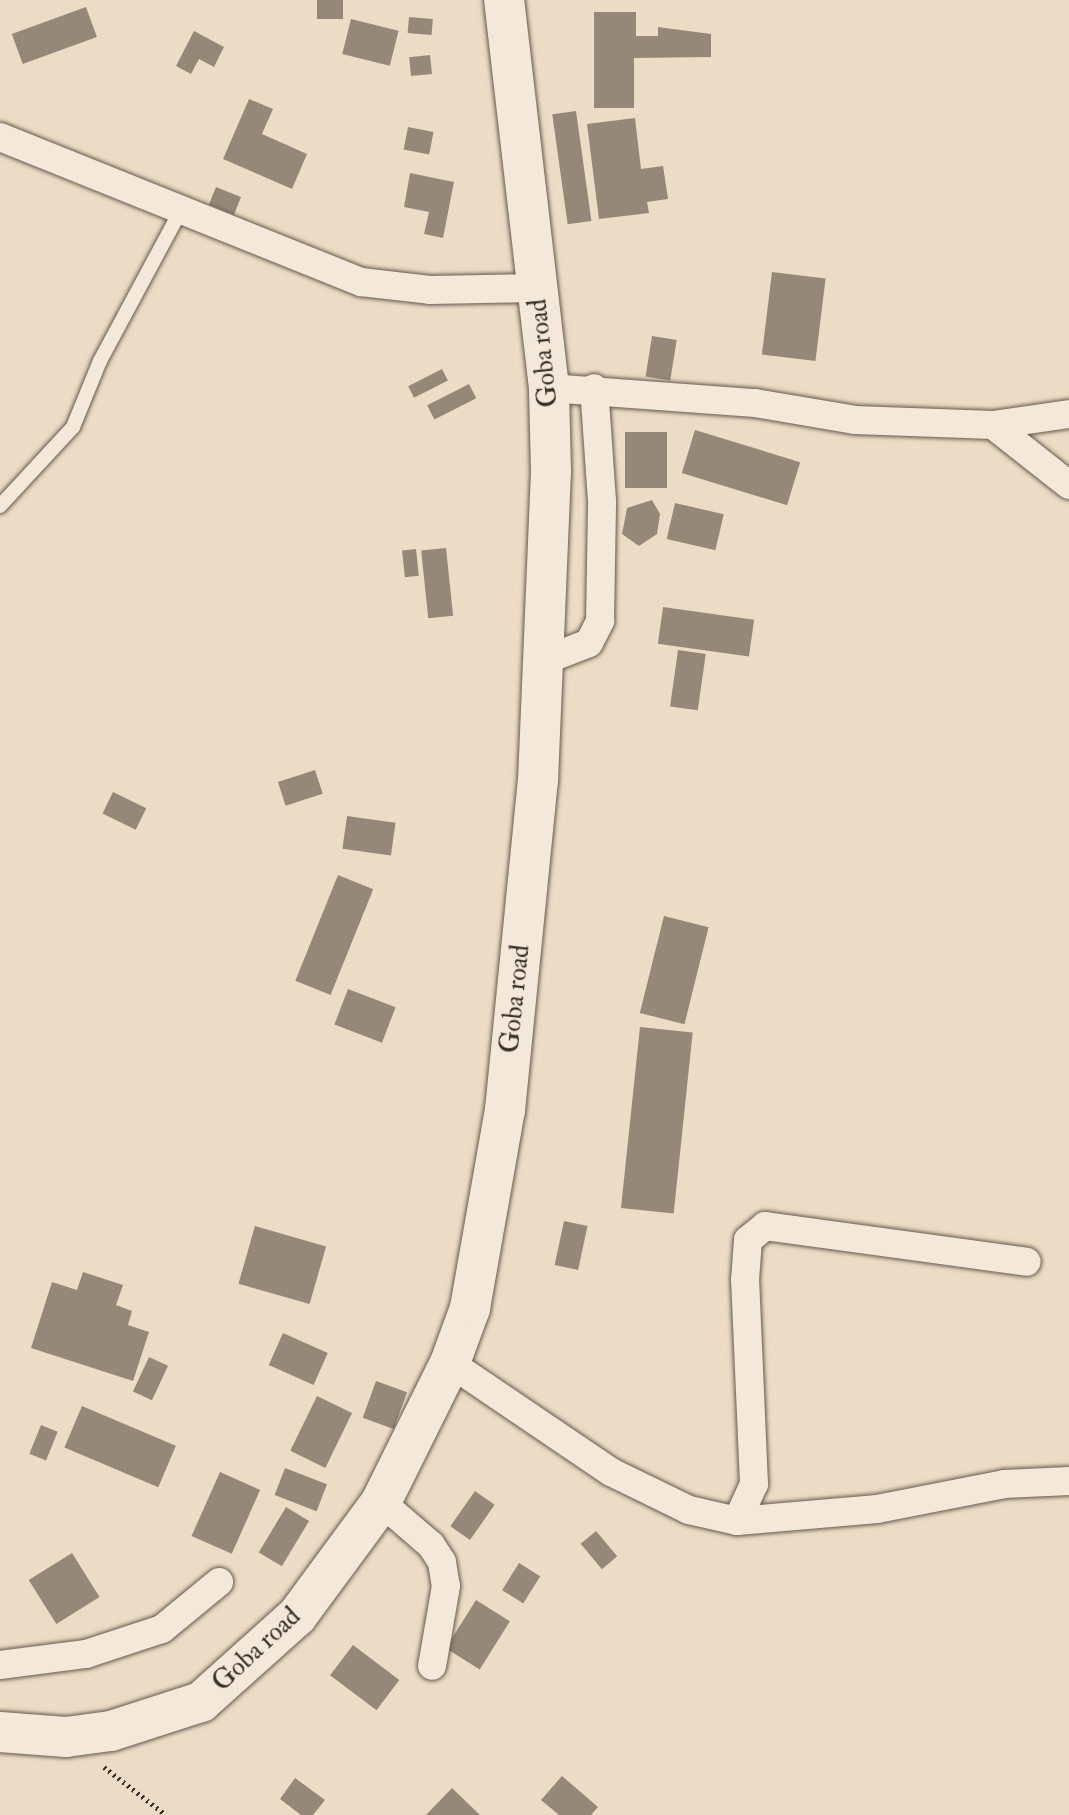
<!DOCTYPE html>
<html>
<head>
<meta charset="utf-8">
<style>
  body { margin:0 }
  #map { position:relative; width:1069px; height:1815px; overflow:hidden; background:#eddcc5; font-family:"IM FELL Double Pica",serif }
  div>[style] { position:absolute }
  [style*='--x'] { left:calc(var(--x)*1px); top:calc(var(--y)*1px); width:calc(var(--w)*1px); rotate:calc(var(--a)*1deg) }
  .building>* { inset:0; background:#968879; transform-origin:0 0 }
  .path>* { height:5px; margin-top:-2.5px; transform-origin:0; background:repeating-linear-gradient(90deg,#382e26 0 2px,transparent 0 6px) }
  .roads { filter:drop-shadow(0 0 2px #655a4e) drop-shadow(0 0 2px #655a4e) }
  .lane>* { height:14px; margin:-7px; padding:0 7px; transform-origin:7px; border-radius:7px; background:#f3e8d9 }
  .street>* { height:28px; margin:-14px; padding:0 14px; transform-origin:14px; border-radius:14px; background:#f3e8d9 }
  .secondary>* { height:40px; margin:-20px; padding:0 20px; transform-origin:20px; border-radius:20px; background:#f3e8d9 }
  span { translate:-50% -50%; white-space:nowrap; text-align:center; line-height:1.15; -webkit-text-stroke:6px #f3e8d9; paint-order:stroke }
  .street-label { font-size:26px; color:#382e26 }
</style>
</head>
<body>
<div id="map">
  <div class="building">
    <div style="left:317px;top:0;width:26px;height:19px"></div>
    <div style="left:86px;top:7px;width:32px;height:79px;rotate:70deg"></div>
    <div style="clip-path:polygon(594px 12px,636px 12px,636px 36px,658px 36px,658px 27px,711px 34px,711px 57px,634px 58px,634px 108px,594px 108px)"></div>
    <div style="left:409px;top:17px;width:24px;height:16px;rotate:5deg"></div>
    <div style="left:351px;top:19px;width:49px;height:36px;rotate:14deg"></div>
    <div style="clip-path:polygon(194px 31px,224px 47px,214px 67px,199px 59px,191px 74px,176px 66px)"></div>
    <div style="left:430px;top:55px;width:19px;height:21px;rotate:84deg"></div>
    <div style="clip-path:polygon(249px 99px,273px 109px,262px 134px,307px 154px,292px 189px,223px 159px)"></div>
    <div style="left:576px;top:111px;width:111px;height:24px;rotate:82deg"></div>
    <div style="clip-path:polygon(635px 118px,641px 169px,663px 166px,668px 199px,647px 202px,649px 213px,599px 219px,587px 124px)"></div>
    <div style="left:408px;top:127px;width:26px;height:23px;rotate:11deg"></div>
    <div style="clip-path:polygon(410px 173px,454px 182px,443px 238px,424px 234px,429px 212px,404px 207px)"></div>
    <div style="left:216px;top:187px;width:27px;height:19px;rotate:22deg"></div>
    <div style="left:772px;top:272px;width:54px;height:83px;rotate:7deg"></div>
    <div style="left:652px;top:336px;width:25px;height:41px;rotate:9deg"></div>
    <div style="left:442px;top:369px;width:13px;height:38px;rotate:63deg"></div>
    <div style="left:469px;top:384px;width:16px;height:47px;rotate:63deg"></div>
    <div style="left:695px;top:430px;width:110px;height:45px;rotate:17deg"></div>
    <div style="left:625px;top:432px;width:42px;height:56px"></div>
    <div style="clip-path:polygon(652px 500px,660px 514px,657px 534px,639px 546px,622px 534px,627px 508px)"></div>
    <div style="left:675px;top:503px;width:50px;height:37px;rotate:13deg"></div>
    <div style="left:446px;top:548px;width:68px;height:25px;rotate:84deg"></div>
    <div style="left:416px;top:549px;width:27px;height:14px;rotate:84deg"></div>
    <div style="left:663px;top:607px;width:92px;height:37px;rotate:8deg"></div>
    <div style="left:678px;top:650px;width:28px;height:57px;rotate:8deg"></div>
    <div style="left:315px;top:770px;width:25px;height:39px;rotate:72deg"></div>
    <div style="left:113px;top:792px;width:37px;height:24px;rotate:26deg"></div>
    <div style="left:347px;top:816px;width:49px;height:33px;rotate:8deg"></div>
    <div style="left:338px;top:875px;width:38px;height:114px;rotate:22deg"></div>
    <div style="left:664px;top:916px;width:46px;height:100px;rotate:14deg"></div>
    <div style="left:348px;top:989px;width:51px;height:38px;rotate:21deg"></div>
    <div style="left:640px;top:1027px;width:53px;height:182px;rotate:6deg"></div>
    <div style="left:564px;top:1221px;width:24px;height:45px;rotate:12deg"></div>
    <div style="left:255px;top:1226px;width:74px;height:60px;rotate:16deg"></div>
    <div style="clip-path:polygon(83px 1272px,123px 1285px,116px 1305px,132px 1311px,128px 1325px,149px 1332px,133px 1381px,31px 1348px,52px 1282px,77px 1290px)"></div>
    <div style="left:283px;top:1333px;width:49px;height:35px;rotate:24deg"></div>
    <div style="left:149px;top:1357px;width:21px;height:38px;rotate:25deg"></div>
    <div style="left:376px;top:1381px;width:33px;height:39px;rotate:20deg"></div>
    <div style="left:317px;top:1396px;width:39px;height:61px;rotate:26deg"></div>
    <div style="left:82px;top:1406px;width:102px;height:45px;rotate:23deg"></div>
    <div style="left:41px;top:1425px;width:18px;height:31px;rotate:22deg"></div>
    <div style="left:285px;top:1468px;width:45px;height:29px;rotate:21deg"></div>
    <div style="left:220px;top:1472px;width:44px;height:70px;rotate:24deg"></div>
    <div style="left:475px;top:1491px;width:24px;height:43px;rotate:35deg"></div>
    <div style="left:286px;top:1507px;width:27px;height:53px;rotate:31deg"></div>
    <div style="left:596px;top:1531px;width:33px;height:20px;rotate:50deg"></div>
    <div style="left:72px;top:1553px;width:52px;height:51px;rotate:58deg"></div>
    <div style="left:519px;top:1563px;width:25px;height:32px;rotate:32deg"></div>
    <div style="left:476px;top:1600px;width:40px;height:57px;rotate:32deg"></div>
    <div style="left:353px;top:1645px;width:58px;height:38px;rotate:37deg"></div>
    <div style="clip-path:polygon(562px 1776px,598px 1807px,591px 1815px,559px 1815px,541px 1800px)"></div>
    <div style="clip-path:polygon(295px 1778px,325px 1800px,313px 1815px,301px 1815px,280px 1799px)"></div>
    <div style="clip-path:polygon(452px 1788px,480px 1815px,426px 1815px)"></div>
  </div>
  <div class="path">
    <div style="--x:104;--y:1767;--w:78;--a:37.7"></div>
  </div>
  <div class="roads">
    <div class="lane">
      <div style="--x:0;--y:506;--w:108;--a:-47.3"></div>
      <div style="--x:73;--y:427;--w:71;--a:-67.8"></div>
      <div style="--x:100;--y:361;--w:171;--a:-61.8"></div>
    </div>
    <div class="street">
      <div style="--x:0;--y:137;--w:389;--a:21.9"></div>
      <div style="--x:361;--y:282;--w:69;--a:6.6"></div>
      <div style="--x:430;--y:290;--w:107;--a:-1.1"></div>
      <div style="--x:549;--y:388;--w:207;--a:4.2"></div>
      <div style="--x:755;--y:403;--w:101;--a:9.6"></div>
      <div style="--x:855;--y:420;--w:138;--a:2.1"></div>
      <div style="--x:993;--y:425;--w:97;--a:38.3"></div>
      <div style="--x:993;--y:425;--w:77;--a:-8.2"></div>
      <div style="--x:543;--y:661;--w:49;--a:-21.4"></div>
      <div style="--x:589;--y:643;--w:25;--a:-63"></div>
      <div style="--x:600;--y:621;--w:120;--a:-89"></div>
      <div style="--x:602;--y:501;--w:113;--a:-94"></div>
      <div style="--x:450;--y:1363;--w:194;--a:34.1"></div>
      <div style="--x:611;--y:1472;--w:87;--a:26"></div>
      <div style="--x:689;--y:1510;--w:49;--a:12.9"></div>
      <div style="--x:737;--y:1521;--w:141;--a:-4.9"></div>
      <div style="--x:877;--y:1509;--w:129;--a:-11.1"></div>
      <div style="--x:1004;--y:1484;--w:65;--a:-2.6"></div>
      <div style="--x:381;--y:1502;--w:66;--a:40.7"></div>
      <div style="--x:431;--y:1545;--w:20;--a:57"></div>
      <div style="--x:442;--y:1562;--w:24;--a:81"></div>
      <div style="--x:446;--y:1586;--w:81;--a:99.9"></div>
      <div style="--x:737;--y:1521;--w:41;--a:-65.3"></div>
      <div style="--x:754;--y:1484;--w:204;--a:-92.5"></div>
      <div style="--x:745;--y:1280;--w:40;--a:-85.7"></div>
      <div style="--x:748;--y:1240;--w:22;--a:-39"></div>
      <div style="--x:765;--y:1226;--w:264;--a:7.8"></div>
      <div style="--x:0;--y:1665;--w:87;--a:-7.3"></div>
      <div style="--x:86;--y:1654;--w:80;--a:-18.2"></div>
      <div style="--x:162;--y:1629;--w:74;--a:-39.5"></div>
    </div>
    <div class="secondary">
      <div style="--x:0;--y:1732;--w:66;--a:4.3"></div>
      <div style="--x:66;--y:1737;--w:45;--a:-7.6"></div>
      <div style="--x:111;--y:1731;--w:95;--a:-17.9"></div>
      <div style="--x:201;--y:1702;--w:129;--a:-41.9"></div>
      <div style="--x:297;--y:1616;--w:142;--a:-53.6"></div>
      <div style="--x:381;--y:1502;--w:155;--a:-63.6"></div>
      <div style="--x:450;--y:1363;--w:59;--a:-70"></div>
      <div style="--x:470;--y:1308;--w:201;--a:-80"></div>
      <div style="--x:505;--y:1110;--w:331;--a:-84.3"></div>
      <div style="--x:538;--y:781;--w:309;--a:-87.6"></div>
      <div style="--x:551;--y:472;--w:84;--a:-91.4"></div>
      <div style="--x:549;--y:388;--w:391;--a:-96.6"></div>
    </div>
  </div>
  <div class="street-label">
    <span style="left:544px;top:353px;rotate:-96deg">Goba road</span>
    <span style="left:516px;top:999px;rotate:-84deg">Goba road</span>
    <span style="left:257px;top:1650px;rotate:-43deg">Goba road</span>
  </div>
</div>
</body>
</html>
